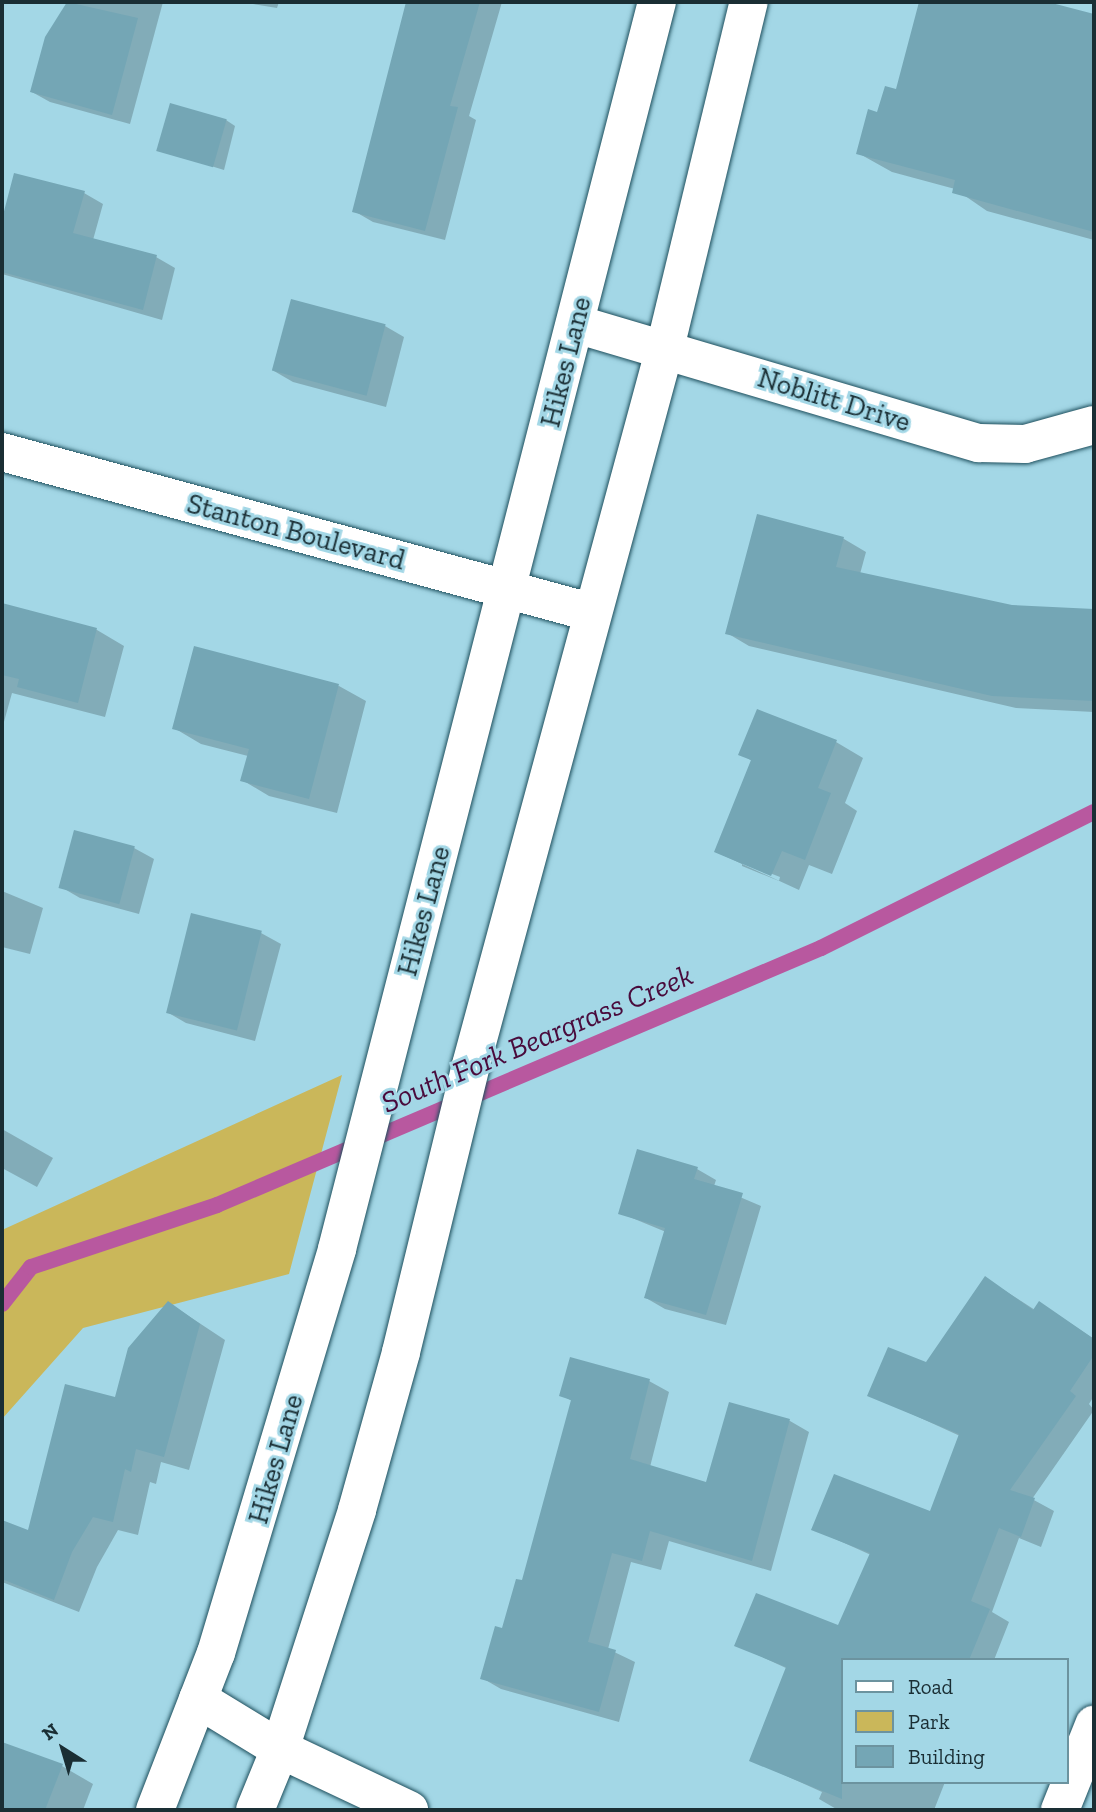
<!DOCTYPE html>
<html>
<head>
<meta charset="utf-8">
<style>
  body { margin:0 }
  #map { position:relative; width:1096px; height:1812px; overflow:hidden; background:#a3d7e6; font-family:"Zilla Slab",serif }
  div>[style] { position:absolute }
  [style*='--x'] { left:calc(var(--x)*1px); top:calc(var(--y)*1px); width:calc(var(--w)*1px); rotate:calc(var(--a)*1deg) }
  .green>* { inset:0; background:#cab75a }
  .shadow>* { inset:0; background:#0003 }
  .stream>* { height:16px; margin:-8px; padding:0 8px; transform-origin:8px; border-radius:8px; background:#b8589f }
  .building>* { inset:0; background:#74a6b5; transform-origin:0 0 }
  .roads { filter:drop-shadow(0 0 2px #1e4f5d) drop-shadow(0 0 2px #1e4f5d) }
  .street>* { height:38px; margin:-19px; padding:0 19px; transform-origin:19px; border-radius:19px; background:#fff }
  .secondary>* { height:38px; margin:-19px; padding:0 19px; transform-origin:19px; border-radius:19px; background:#fff }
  span { translate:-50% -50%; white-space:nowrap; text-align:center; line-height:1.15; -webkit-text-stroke:6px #a3d7e6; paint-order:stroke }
  .street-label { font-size:28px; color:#1a2e34 }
  .water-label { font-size:30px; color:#490b3c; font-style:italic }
  .frame { position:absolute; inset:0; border:4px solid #1a2e34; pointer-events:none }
  .legend { position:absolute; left:841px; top:1658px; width:228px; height:126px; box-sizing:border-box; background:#a3d7e6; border:2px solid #6c939f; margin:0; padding:9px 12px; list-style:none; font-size:21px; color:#1a2e34 }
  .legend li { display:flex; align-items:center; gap:14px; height:35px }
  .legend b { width:35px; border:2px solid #6c939f }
  .north { position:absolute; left:28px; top:1714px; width:70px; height:70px; -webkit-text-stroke:5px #a3d7e6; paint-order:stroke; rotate:323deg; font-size:19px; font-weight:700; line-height:28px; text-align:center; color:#1a2e34 }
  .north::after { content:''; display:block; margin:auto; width:24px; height:32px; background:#1a2e34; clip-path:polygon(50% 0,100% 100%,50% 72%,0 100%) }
</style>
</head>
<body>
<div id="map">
  <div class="green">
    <div style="clip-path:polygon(342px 1075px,289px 1274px,83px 1328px,2px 1419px,2px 1230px)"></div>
  </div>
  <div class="shadow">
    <div style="clip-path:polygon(70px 2px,163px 2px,130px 124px,50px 102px,32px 92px,47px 38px)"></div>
    <div style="clip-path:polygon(241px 2px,279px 2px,277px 8px)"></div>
    <div style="clip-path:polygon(409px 2px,502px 2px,469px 116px,476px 120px,445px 240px,373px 222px,354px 211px)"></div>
    <div style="clip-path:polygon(921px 2px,1042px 2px,1094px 16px,1094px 240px,987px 211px,955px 189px,892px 172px,858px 153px,897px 91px)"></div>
    <div style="clip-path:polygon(226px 120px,235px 126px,224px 170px,159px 150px)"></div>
    <div style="clip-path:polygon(15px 175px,84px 193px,103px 204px,93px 240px,156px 257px,175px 268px,162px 320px,2px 274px,2px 227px)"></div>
    <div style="clip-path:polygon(385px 326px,404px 337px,386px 407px,293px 382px,274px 371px)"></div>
    <div style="clip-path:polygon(758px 516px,844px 539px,866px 552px,860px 574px,1012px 607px,1094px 611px,1094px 712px,1016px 708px,749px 646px,727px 633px)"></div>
    <div style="clip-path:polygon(2px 605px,97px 630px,124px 646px,105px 717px,12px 693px,2px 729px)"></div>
    <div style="clip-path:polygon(339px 686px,366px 701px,337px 813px,269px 796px,242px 780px,248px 756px,201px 744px,174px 728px)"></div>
    <div style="clip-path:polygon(evenodd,836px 742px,863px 758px,845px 803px,857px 811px,832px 874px,809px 865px,799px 890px,716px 852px,752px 761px,741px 754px,836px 742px,742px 862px,780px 877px,779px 881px,742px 866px,742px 862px)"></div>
    <div style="clip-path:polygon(134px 848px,154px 859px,139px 914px,80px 898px,61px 887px)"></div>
    <div style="clip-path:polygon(2px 891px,43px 908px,30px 954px,2px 947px)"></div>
    <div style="clip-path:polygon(193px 915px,261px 933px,281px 944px,255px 1041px,186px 1023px,167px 1012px)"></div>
    <div style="clip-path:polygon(2px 1129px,53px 1158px,37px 1187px,2px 1168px)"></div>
    <div style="clip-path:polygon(697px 1169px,716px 1180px,714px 1186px,761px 1206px,726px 1325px,665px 1309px,646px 1298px,666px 1232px,620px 1213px)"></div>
    <div style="clip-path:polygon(985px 1278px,1035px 1310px,1040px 1303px,1094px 1339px,1094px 1396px,1089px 1404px,1094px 1410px,1032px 1499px,1054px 1511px,1041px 1547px,1019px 1538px,992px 1612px,1009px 1622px,994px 1660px,893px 1660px,871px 1555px,813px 1529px,931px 1513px,960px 1436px,870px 1395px,927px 1364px)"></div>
    <div style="clip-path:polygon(169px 1303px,225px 1340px,189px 1470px,161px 1462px,156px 1484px,150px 1482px,138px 1535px,118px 1530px,97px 1567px,79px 1612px,2px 1582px,2px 1522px,29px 1533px,117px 1399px)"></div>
    <div style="clip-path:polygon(649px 1381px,669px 1392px,650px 1467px,708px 1484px,731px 1404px,790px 1421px,809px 1432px,771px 1571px,669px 1541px,661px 1570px,631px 1562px,608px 1649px,635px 1662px,619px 1722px,501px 1689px,482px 1678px,523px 1583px,572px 1401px,561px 1395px)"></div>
    <div style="clip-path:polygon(757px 1595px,810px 1679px,736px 1645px)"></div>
    <div style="clip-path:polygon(776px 1696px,842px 1723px,842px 1782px,945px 1782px,934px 1810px,838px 1810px,819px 1799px,822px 1792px,751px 1760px)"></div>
    <div style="clip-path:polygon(2px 1744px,62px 1766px,93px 1784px,83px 1810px,2px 1810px)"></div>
  </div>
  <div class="stream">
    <div style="--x:2;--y:1304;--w:47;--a:-51.9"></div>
    <div style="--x:31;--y:1267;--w:196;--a:-18.4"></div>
    <div style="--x:217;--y:1205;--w:656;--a:-23.05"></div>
    <div style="--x:821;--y:948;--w:305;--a:-26.5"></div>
  </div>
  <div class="building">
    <div style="clip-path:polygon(67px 2px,138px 18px,112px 115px,30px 92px,45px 37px)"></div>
    <div style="clip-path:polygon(406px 2px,480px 2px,450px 106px,458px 107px,425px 231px,352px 212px)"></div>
    <div style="clip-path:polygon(919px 2px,1048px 2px,1094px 14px,1094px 232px,952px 193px,955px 180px,856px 154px,868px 109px,877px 112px,885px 86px,896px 89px)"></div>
    <div style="left:170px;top:103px;width:59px;height:50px;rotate:16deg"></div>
    <div style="clip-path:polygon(14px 173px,85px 191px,73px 233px,157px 255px,143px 310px,2px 272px,2px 219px)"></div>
    <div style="left:291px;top:299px;width:98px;height:74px;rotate:15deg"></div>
    <div style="clip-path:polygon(757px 514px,844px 537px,836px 567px,1012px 605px,1094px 609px,1094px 701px,992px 696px,725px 634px)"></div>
    <div style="clip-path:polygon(2px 603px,97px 628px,78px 703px,17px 687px,19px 679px,2px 675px)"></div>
    <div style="clip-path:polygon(194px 646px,339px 684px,309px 799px,240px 781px,249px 749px,172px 729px)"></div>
    <div style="clip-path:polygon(757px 709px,837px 740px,818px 788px,831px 793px,805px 860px,782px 851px,771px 876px,714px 852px,751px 760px,738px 755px)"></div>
    <div style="left:74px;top:830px;width:63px;height:60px;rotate:15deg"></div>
    <div style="left:191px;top:913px;width:73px;height:103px;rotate:14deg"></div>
    <div style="clip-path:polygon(637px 1149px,698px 1167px,694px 1179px,743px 1193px,706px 1315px,644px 1298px,665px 1228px,618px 1214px)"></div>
    <div style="clip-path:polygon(985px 1276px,1033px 1310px,1039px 1301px,1094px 1339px,1094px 1355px,1070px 1391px,1076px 1396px,1010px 1490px,1035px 1498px,1021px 1537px,999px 1528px,971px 1601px,990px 1609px,969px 1660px,842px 1660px,842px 1799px,749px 1761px,786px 1667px,734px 1646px,756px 1593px,838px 1625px,870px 1553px,811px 1530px,834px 1474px,930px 1511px,959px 1434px,867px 1396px,888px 1347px,926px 1362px)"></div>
    <div style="clip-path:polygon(168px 1301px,200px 1324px,164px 1457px,136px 1449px,131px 1472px,125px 1469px,113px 1522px,93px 1517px,72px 1552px,54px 1600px,2px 1579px,2px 1520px,28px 1530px,65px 1384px,115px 1397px,128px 1348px)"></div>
    <div style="clip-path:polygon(570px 1357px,650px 1379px,630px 1459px,706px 1482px,729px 1402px,790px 1419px,752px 1561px,650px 1531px,642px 1561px,612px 1553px,588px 1642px,616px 1650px,599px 1712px,480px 1679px,495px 1626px,502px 1628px,516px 1579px,522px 1580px,571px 1400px,559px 1396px)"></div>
    <div style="clip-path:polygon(2px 1742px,63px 1764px,45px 1810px,2px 1810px)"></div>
  </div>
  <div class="roads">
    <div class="street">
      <div style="--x:576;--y:324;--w:420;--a:16.5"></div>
      <div style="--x:979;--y:443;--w:46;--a:1.2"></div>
      <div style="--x:1025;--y:444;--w:72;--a:-15.4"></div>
      <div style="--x:2;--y:452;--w:609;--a:15.22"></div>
      <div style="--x:198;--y:1699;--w:96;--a:31.4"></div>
      <div style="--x:280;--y:1749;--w:143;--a:25.3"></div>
      <div style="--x:1060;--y:1810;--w:92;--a:-68.2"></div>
    </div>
    <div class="secondary">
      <div style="--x:155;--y:1810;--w:168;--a:-68.8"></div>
      <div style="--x:216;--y:1653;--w:422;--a:-73.3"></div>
      <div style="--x:337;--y:1249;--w:1287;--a:-75.61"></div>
      <div style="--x:255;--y:1810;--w:66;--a:-67.7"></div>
      <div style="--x:280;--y:1749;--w:251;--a:-72.1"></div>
      <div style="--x:357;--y:1510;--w:164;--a:-74.4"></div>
      <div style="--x:401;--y:1352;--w:295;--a:-76.3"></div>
      <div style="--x:471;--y:1065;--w:743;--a:-74.86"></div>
      <div style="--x:665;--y:348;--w:356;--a:-76.4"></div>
    </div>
  </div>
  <div class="street-label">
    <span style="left:566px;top:362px;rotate:-76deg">Hikes Lane</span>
    <span style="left:834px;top:400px;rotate:17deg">Noblitt Drive</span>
    <span style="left:296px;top:532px;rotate:15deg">Stanton Boulevard</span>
    <span style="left:424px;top:911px;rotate:-75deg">Hikes Lane</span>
    <span style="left:276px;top:1459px;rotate:-74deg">Hikes Lane</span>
  </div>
  <div class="water-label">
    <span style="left:537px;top:1039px;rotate:-23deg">South Fork Beargrass Creek</span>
  </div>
  <div class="frame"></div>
  <ul class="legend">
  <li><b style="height:9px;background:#fff"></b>Road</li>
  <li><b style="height:19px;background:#cab75a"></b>Park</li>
  <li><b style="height:19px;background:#74a6b5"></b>Building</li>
  </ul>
  <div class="north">N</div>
</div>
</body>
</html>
